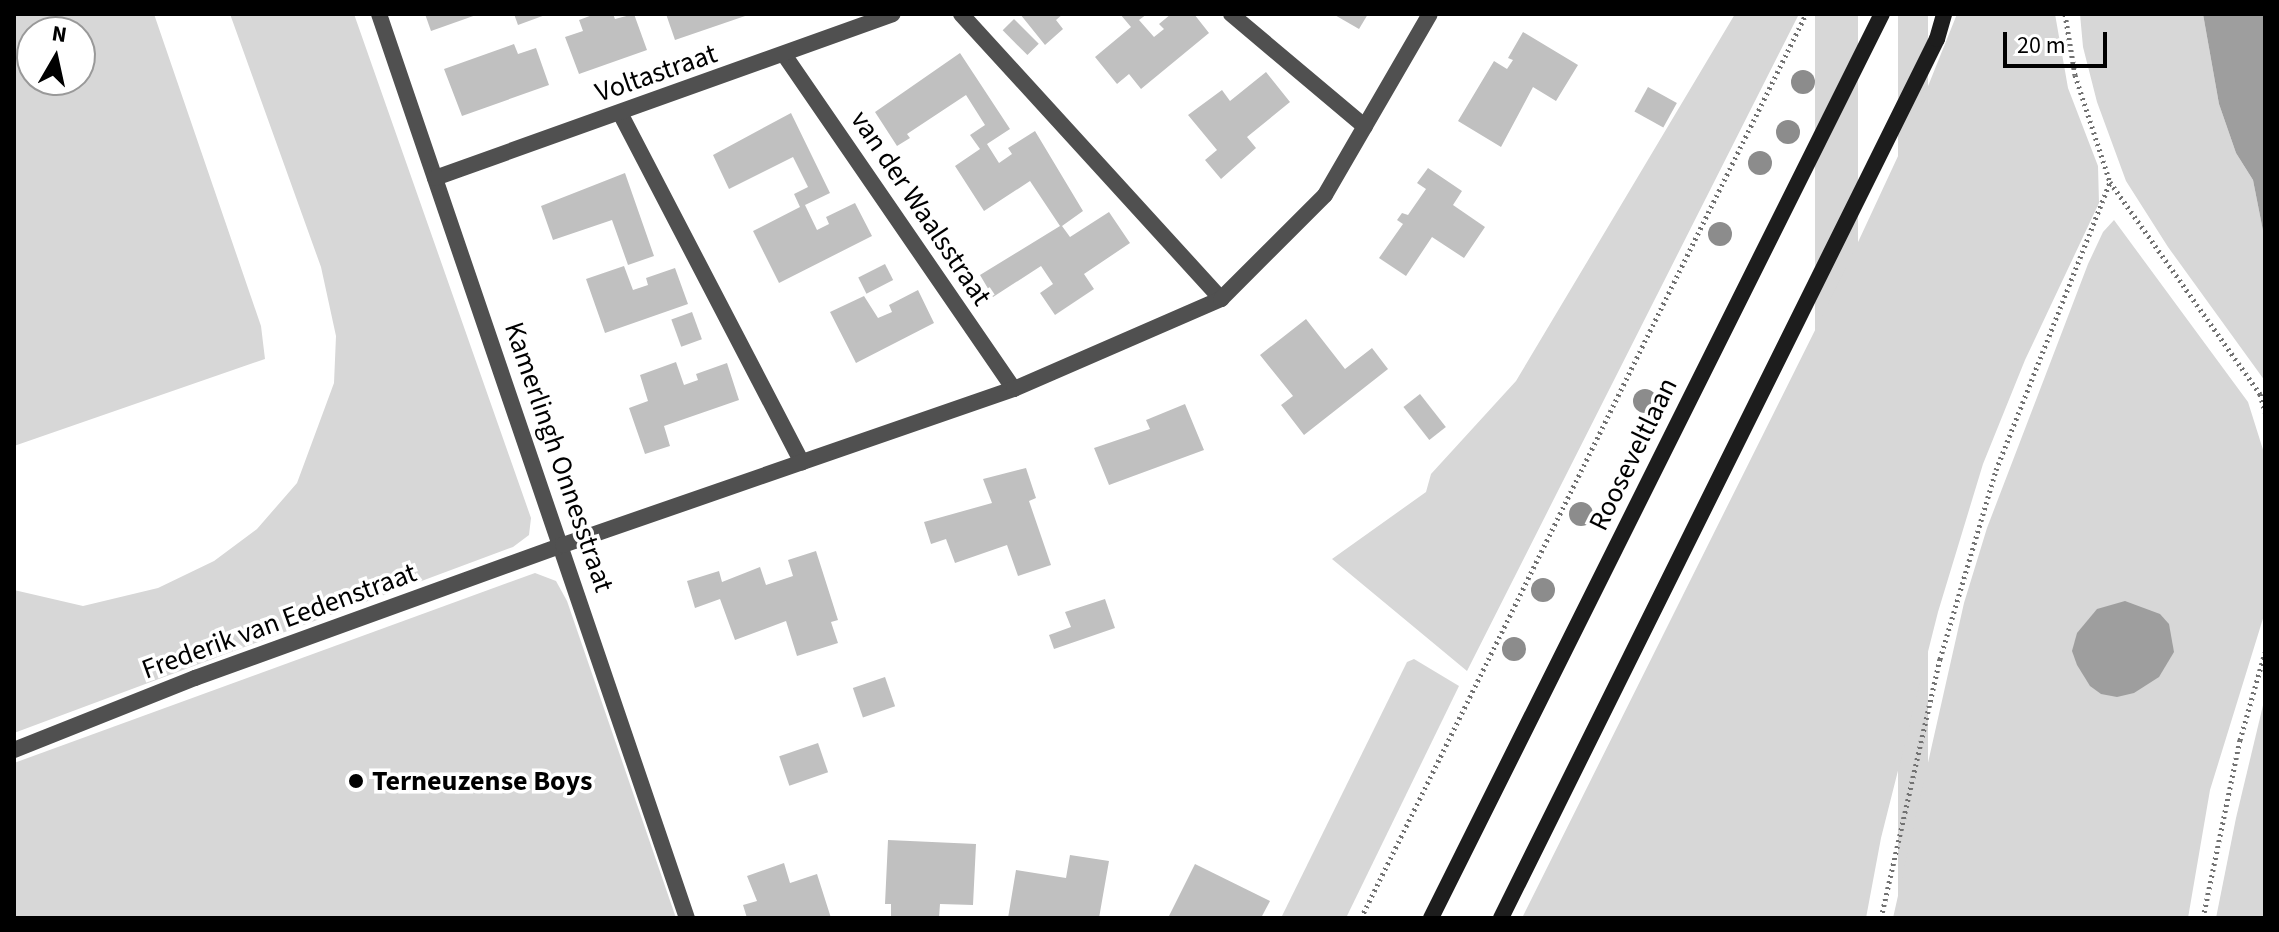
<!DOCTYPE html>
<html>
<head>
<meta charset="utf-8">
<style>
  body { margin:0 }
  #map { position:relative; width:2279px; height:932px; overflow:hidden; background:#fff; font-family:"Source Sans 3",sans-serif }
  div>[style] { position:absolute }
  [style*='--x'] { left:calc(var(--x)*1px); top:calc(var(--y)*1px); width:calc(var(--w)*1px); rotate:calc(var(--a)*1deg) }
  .green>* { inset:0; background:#d7d7d7; transform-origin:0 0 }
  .water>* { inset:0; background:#9e9e9e }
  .building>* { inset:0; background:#c0c0c0; transform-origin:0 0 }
  .path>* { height:5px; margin-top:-2.5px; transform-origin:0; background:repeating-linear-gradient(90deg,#727272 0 2px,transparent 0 6px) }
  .street>* { height:16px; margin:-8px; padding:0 8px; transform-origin:8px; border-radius:8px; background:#505050 }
  .secondary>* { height:16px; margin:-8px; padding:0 8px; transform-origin:8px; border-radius:8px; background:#1d1d1d }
  .trees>* { width:24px; height:24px; margin:-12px; border-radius:50%; background:#8c8c8c }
  .dots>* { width:22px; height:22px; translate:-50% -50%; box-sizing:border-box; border:4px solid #fff; border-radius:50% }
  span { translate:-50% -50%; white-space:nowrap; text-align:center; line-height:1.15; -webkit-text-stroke:7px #fff; paint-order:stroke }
  .street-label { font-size:28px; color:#000 }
  .poi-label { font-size:28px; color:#000; font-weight:700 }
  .left { translate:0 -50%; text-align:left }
  .frame { position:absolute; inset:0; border:16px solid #000; pointer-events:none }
  .north { position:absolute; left:16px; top:16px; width:80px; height:80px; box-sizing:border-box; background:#fff; border:2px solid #999; border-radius:50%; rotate:9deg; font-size:22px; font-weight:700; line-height:32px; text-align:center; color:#000 }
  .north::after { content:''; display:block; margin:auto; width:28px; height:36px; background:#000; clip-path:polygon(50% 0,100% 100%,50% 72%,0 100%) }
  .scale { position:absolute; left:2003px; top:32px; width:104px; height:36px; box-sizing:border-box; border:4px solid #000; border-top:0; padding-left:10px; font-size:24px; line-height:28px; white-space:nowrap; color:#000; -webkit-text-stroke:6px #fff; paint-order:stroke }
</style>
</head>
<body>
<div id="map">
  <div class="green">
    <div style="clip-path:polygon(evenodd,14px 14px,154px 14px,261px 326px,265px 359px,14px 446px,14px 14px,32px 32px,80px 32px,80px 80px,32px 80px,32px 32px)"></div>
    <div style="clip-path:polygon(230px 14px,354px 14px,531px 518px,529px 535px,513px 547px,14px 733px,14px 590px,83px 606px,158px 588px,214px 561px,257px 529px,297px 483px,334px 383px,336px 336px,321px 267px)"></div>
    <div style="clip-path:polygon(1735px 14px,1799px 14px,1467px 671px,1332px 559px,1426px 492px,1431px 474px,1516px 381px)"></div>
    <div style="left:1815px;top:14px;width:43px;height:1008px"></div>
    <div style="left:1898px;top:14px;width:30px;height:1009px"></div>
    <div style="clip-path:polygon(1957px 14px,2055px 14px,2068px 88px,2098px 166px,2099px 203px,2025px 360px,1983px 464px,1938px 612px,1881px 838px,1866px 918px,1522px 918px,1846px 268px,1912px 126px)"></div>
    <div style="clip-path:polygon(2080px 14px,2203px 14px,2219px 104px,2236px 153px,2253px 180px,2265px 241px,2265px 381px,2168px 247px,2126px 181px,2097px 102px,2083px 47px)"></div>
    <div style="clip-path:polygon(2114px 220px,2248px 402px,2265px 456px,2265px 612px,2210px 790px,2188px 918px,1893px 918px,1964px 603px,1987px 528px,2088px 264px,2103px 232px)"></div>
    <div style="clip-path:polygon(535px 573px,556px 581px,567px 601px,676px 918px,14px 918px,14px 763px)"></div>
    <div style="clip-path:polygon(1414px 659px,1459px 686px,1346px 918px,1281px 918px,1407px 662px)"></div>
    <div style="clip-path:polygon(2265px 697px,2265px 918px,2216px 918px,2236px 818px)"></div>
  </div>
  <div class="water">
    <div style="clip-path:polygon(2203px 14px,2265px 14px,2265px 241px,2253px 180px,2236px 153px,2219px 104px)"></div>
    <div style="clip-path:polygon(2125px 601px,2160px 614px,2169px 624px,2174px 652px,2159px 677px,2134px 693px,2117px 697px,2101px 694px,2090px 686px,2077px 665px,2072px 651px,2077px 633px,2097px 609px)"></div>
  </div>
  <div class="building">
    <div style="clip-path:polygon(425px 14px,479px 14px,431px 31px)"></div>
    <div style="clip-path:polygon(514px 14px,548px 14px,518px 25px)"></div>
    <div style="clip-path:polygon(595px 14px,613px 14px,615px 19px,634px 14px,647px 50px,579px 74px,565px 37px,583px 31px,579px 20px)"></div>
    <div style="clip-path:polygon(666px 14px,748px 14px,748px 15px,675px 40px)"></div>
    <div style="clip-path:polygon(1020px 14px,1063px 14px,1056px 20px,1063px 29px,1045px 45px)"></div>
    <div style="clip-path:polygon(1120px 14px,1147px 14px,1139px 20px,1154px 37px,1164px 29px,1159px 24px,1171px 14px,1194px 14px,1209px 33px,1141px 89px,1129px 74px,1117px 84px,1095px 57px,1131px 27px)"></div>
    <div style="clip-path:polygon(1333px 14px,1368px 14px,1359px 29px)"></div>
    <div style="left:1014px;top:19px;width:35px;height:16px;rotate:45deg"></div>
    <div style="clip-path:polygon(1523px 32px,1578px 65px,1556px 101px,1533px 87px,1501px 147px,1458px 121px,1494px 61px,1507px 69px,1513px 60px,1508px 58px)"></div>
    <div style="clip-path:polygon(514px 44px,518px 54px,536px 48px,549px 85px,462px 116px,444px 69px)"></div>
    <div style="clip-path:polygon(960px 53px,1010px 129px,987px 144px,999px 163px,1012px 154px,1008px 148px,1035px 131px,1083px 211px,1062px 226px,1070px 237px,1109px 212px,1130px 243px,1084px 274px,1094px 289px,1055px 315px,1040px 293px,1053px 284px,1041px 266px,993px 297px,980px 275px,1060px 226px,1030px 181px,984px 211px,955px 166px,980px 149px,970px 135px,985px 125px,966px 95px,907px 134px,910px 138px,897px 146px,875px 112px)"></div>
    <div style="clip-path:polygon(1266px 72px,1290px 102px,1247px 137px,1256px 148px,1221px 179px,1205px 160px,1217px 150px,1188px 115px,1222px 90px,1230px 101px)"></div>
    <div style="left:1648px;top:87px;width:33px;height:28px;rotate:29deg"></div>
    <div style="clip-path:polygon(791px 113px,830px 193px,805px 205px,817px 230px,829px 224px,826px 217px,855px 203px,872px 236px,779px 283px,753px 231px,800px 207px,794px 194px,808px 187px,793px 157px,729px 189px,713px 155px)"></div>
    <div style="clip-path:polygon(1428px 168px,1462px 191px,1453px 205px,1485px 227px,1464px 258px,1432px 237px,1406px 276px,1379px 258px,1403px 224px,1397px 220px,1402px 213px,1408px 215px,1426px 189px,1417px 183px)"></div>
    <div style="clip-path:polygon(625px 173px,654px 256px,628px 265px,612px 220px,553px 240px,541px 206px)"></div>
    <div style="left:885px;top:264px;width:18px;height:30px;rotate:63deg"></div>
    <div style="clip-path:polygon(624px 266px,633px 290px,648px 285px,646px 278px,675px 268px,688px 304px,605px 333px,586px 279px)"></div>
    <div style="clip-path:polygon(918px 290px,934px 323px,856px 363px,830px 312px,864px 296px,878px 318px,892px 312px,889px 305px)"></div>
    <div style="left:692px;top:312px;width:29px;height:22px;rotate:70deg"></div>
    <div style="clip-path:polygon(1306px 319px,1345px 369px,1372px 348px,1388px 369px,1304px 435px,1281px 405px,1293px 396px,1260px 355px)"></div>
    <div style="clip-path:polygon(676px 362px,684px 385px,698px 380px,696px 374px,727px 363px,739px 400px,664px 426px,670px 446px,645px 454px,629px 408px,648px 401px,640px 375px)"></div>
    <div style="left:1420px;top:394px;width:42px;height:21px;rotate:52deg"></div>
    <div style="clip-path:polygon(1185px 404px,1204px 450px,1109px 485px,1094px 448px,1150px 429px,1146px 420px)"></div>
    <div style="clip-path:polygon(1026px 468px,1036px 498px,1029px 501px,1051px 565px,1018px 576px,1007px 545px,955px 563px,946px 539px,931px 544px,924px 522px,992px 503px,983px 479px)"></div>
    <div style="clip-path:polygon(816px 551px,838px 620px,831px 622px,838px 643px,797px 656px,786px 621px,735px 640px,720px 599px,695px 608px,687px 581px,719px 571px,722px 582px,760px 567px,766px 585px,793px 576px,788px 560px)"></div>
    <div style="clip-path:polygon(1105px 599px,1115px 628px,1054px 649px,1049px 635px,1071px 627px,1065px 612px)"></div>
    <div style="left:885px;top:677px;width:31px;height:34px;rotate:71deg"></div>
    <div style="left:818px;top:743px;width:31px;height:41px;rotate:71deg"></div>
    <div style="clip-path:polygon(888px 840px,976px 844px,973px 905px,940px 904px,939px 918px,891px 918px,891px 904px,885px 904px)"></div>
    <div style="clip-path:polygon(1070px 855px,1109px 861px,1099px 918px,1008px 918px,1016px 870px,1066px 878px)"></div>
    <div style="clip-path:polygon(784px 863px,790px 883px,817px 874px,831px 918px,747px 918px,743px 905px,757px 901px,747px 876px)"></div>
    <div style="clip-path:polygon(1195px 864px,1270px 901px,1261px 918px,1168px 918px)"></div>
  </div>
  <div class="path">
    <div style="--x:2065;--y:14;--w:62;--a:80.7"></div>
    <div style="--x:2075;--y:75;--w:113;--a:71.9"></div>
    <div style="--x:2110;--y:182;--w:260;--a:54.7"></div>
    <div style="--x:2260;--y:394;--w:19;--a:74"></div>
    <div style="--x:1361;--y:918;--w:1008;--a:-63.79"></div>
    <div style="--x:1881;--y:918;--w:266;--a:-77.2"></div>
    <div style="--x:1940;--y:659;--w:197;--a:-73.5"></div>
    <div style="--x:1996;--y:470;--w:310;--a:-68.4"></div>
    <div style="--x:2203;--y:918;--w:182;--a:-78.3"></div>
    <div style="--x:2240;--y:740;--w:91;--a:-74.1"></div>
  </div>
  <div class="street">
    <div style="--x:379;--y:14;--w:955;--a:71.19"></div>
    <div style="--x:961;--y:14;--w:386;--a:47.6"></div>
    <div style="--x:1231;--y:14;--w:175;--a:40.1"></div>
    <div style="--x:785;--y:56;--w:404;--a:55.5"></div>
    <div style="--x:620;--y:113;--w:394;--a:62.5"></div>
    <div style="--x:435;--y:178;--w:486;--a:-19.7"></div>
    <div style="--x:14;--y:750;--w:195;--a:-21.7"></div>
    <div style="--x:195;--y:678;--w:391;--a:-19.9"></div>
    <div style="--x:563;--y:545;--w:477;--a:-19.1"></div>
    <div style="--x:1014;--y:389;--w:226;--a:-23.5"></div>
    <div style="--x:1221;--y:299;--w:147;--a:-45"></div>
    <div style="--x:1325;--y:195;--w:209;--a:-59.9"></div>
  </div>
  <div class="secondary">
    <div style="--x:1431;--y:918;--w:1010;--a:-63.49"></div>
    <div style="--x:1501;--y:918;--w:981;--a:-63.62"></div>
    <div style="--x:1937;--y:39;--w:26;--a:-74"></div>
  </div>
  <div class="trees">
    <div style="left:1803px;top:82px"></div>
    <div style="left:1788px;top:132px"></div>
    <div style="left:1760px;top:163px"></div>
    <div style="left:1720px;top:234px"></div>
    <div style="left:1645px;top:401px"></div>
    <div style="left:1581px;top:514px"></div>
    <div style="left:1543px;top:590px"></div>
    <div style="left:1514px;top:649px"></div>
  </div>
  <div class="dots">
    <div style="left:356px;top:781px;background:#000"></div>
  </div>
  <div class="street-label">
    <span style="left:656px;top:73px;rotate:-19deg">Voltastraat</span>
    <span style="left:921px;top:208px;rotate:56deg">van der Waalsstraat</span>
    <span style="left:1633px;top:454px;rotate:-64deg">Rooseveltlaan</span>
    <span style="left:559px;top:457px;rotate:71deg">Kamerlingh Onnesstraat</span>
    <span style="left:279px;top:621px;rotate:-20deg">Frederik van Eedenstraat</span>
  </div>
  <div class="poi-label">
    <span class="left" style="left:372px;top:781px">Terneuzense Boys</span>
  </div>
  <div class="frame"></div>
  <div class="north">N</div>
  <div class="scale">20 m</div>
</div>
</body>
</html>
